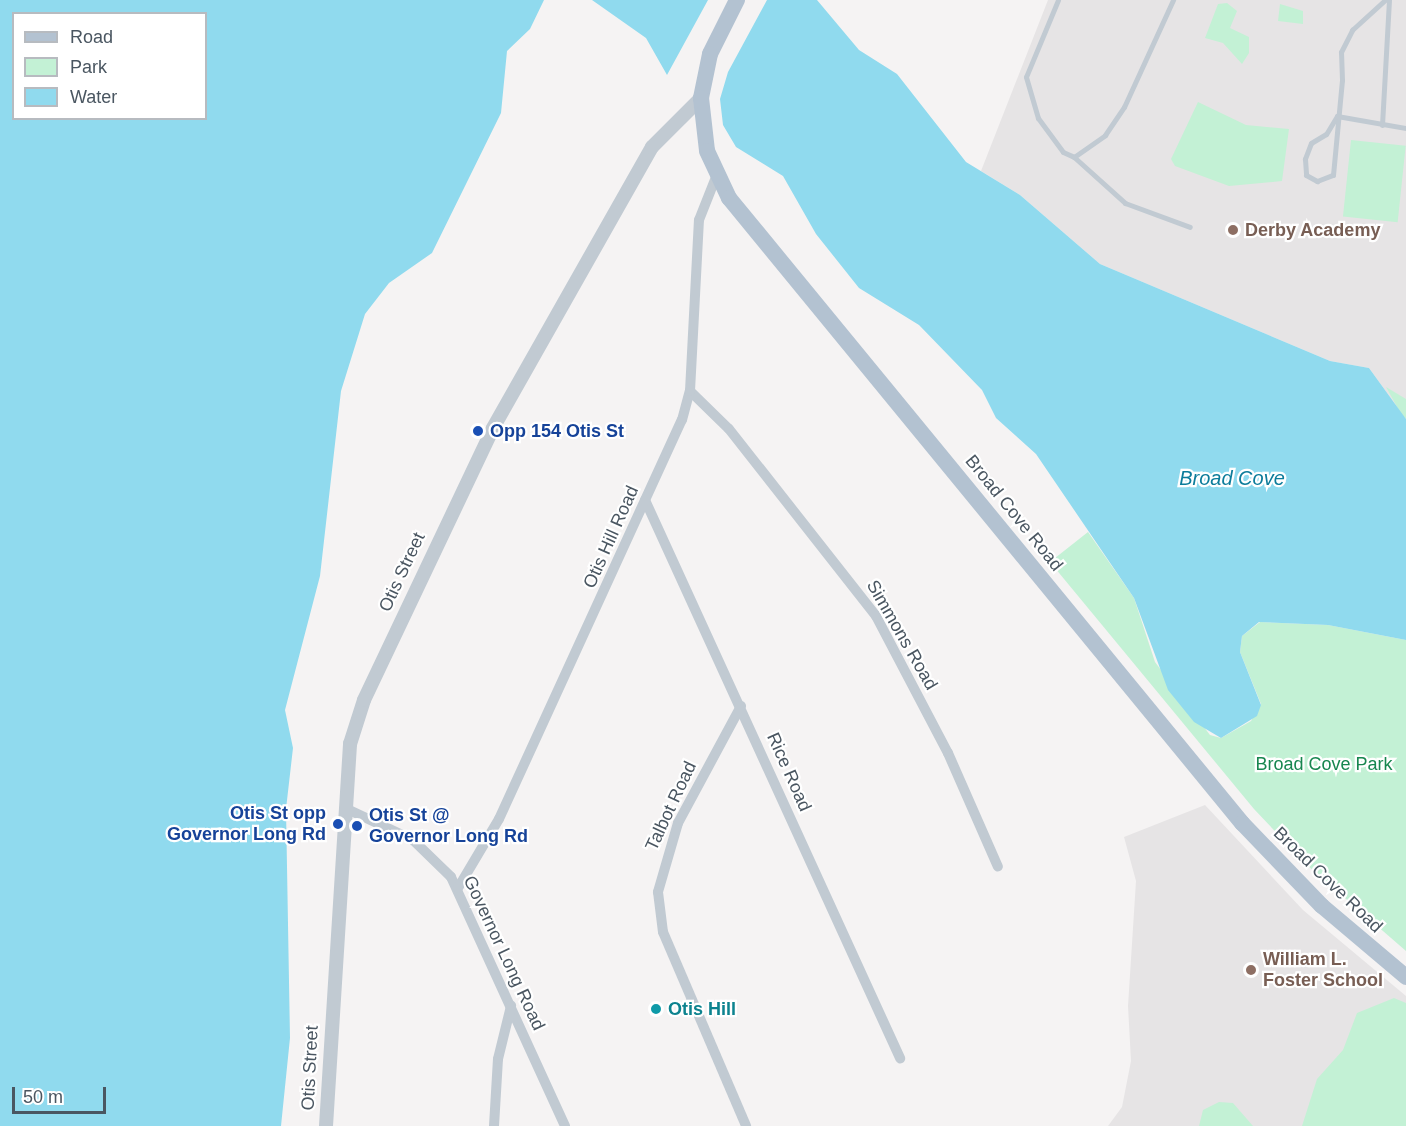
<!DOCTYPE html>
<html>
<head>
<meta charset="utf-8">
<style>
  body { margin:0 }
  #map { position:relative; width:1406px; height:1126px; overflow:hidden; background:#f5f3f3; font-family:Arial,sans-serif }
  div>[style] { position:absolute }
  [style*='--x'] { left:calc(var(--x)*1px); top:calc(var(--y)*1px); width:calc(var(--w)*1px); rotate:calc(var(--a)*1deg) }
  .education>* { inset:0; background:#e6e4e5 }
  .green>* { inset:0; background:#c3f1d5; transform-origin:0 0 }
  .water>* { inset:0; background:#90daee }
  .service>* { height:5px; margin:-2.5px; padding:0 2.5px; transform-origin:2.5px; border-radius:2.5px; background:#c1cad2 }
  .minor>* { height:10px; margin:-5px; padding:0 5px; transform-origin:5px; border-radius:5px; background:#c1cad2 }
  .tertiary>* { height:14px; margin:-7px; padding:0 7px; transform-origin:7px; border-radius:7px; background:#c1cad2 }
  .primary>* { height:16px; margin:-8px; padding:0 8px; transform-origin:8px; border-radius:8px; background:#b3c2d1 }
  .dots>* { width:16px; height:16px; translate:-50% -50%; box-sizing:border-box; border:3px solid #fff; border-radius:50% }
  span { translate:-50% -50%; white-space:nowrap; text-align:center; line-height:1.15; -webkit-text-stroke:4.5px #fff; paint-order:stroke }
  .education-label { font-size:18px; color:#785e54; font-weight:700 }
  .left { translate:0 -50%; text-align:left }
  .transit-label { font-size:18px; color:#164399; font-weight:700 }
  .right { translate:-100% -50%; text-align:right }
  .street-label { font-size:18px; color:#4a5661 }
  .park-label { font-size:18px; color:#17864f }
  .culture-label { font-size:18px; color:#0d838f; font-weight:700 }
  .water-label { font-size:20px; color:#0c7c9b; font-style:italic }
  .legend { position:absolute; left:12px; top:12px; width:195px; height:108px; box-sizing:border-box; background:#fff; border:2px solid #b7bbc0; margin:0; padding:8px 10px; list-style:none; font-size:18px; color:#4a5661 }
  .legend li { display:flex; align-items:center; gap:12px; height:30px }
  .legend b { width:30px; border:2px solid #b7bbc0 }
  .scale { position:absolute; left:12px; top:1087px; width:94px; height:27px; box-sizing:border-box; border:3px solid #4a5661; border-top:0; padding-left:8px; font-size:18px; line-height:21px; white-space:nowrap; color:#4a5661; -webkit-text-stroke:4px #fff; paint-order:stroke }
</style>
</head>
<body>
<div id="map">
  <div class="education">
    <div style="clip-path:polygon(1048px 0,1406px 0,1406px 419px,1369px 368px,1330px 361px,1100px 264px,1020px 195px,981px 171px)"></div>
    <div style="clip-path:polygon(1205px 805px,1303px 910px,1406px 996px,1406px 1126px,1108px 1126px,1122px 1107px,1131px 1061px,1128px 1006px,1136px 881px,1124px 837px)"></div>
  </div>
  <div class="green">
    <div style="clip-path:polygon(1227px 3px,1237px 11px,1230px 28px,1249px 37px,1249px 53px,1242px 64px,1223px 43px,1205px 38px,1218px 4px)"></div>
    <div style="clip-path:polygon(1280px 4px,1303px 11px,1303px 24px,1278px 21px)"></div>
    <div style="clip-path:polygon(1198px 102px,1246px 125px,1289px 129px,1282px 181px,1229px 186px,1175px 166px,1171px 159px)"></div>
    <div style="left:1351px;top:140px;width:55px;height:77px;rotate:6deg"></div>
    <div style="clip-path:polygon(1386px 387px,1406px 399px,1406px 419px,1401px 414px)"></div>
    <div style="clip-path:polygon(1088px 532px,1134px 598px,1155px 662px,1210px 735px,1221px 738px,1251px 721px,1261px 704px,1240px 652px,1242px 636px,1260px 622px,1328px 625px,1406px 640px,1406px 951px,1307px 865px,1254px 809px,1050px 562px)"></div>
    <div style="clip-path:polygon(1394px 998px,1406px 1003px,1406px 1126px,1302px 1126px,1317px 1079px,1343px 1050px,1357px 1013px)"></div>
    <div style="clip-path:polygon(1219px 1102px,1233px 1103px,1253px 1126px,1199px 1126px,1203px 1110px)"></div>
  </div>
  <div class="water">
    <div style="clip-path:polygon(evenodd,0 0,544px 0,530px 29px,507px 51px,501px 113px,432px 253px,389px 283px,365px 314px,341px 391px,320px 576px,285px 710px,293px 748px,286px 809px,290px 1038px,281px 1126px,0 1126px,0 0,14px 14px,206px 14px,206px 118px,14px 118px,14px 14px)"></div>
    <div style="clip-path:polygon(592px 0,708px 0,667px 75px,646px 38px)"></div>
    <div style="clip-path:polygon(767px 0,817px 0,859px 50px,897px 74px,966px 162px,1020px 195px,1100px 264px,1330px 361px,1369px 368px,1406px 419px,1406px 640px,1328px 625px,1259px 622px,1242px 636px,1240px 652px,1261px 705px,1257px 716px,1221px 738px,1194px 722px,1168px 690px,1134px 598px,1036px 454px,996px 418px,982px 390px,919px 325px,859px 288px,816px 234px,783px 176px,736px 147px,723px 125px,720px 99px,728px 72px)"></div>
  </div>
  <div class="service">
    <div style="--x:1058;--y:0;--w:83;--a:112.6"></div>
    <div style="--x:1026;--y:77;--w:43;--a:73.7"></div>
    <div style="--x:1038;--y:118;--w:42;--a:53.7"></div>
    <div style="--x:1063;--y:152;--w:12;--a:24"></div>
    <div style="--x:1074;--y:157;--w:38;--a:-35"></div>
    <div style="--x:1105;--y:135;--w:34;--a:-56"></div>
    <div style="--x:1124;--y:107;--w:118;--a:-65.4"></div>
    <div style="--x:1337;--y:116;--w:21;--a:121"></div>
    <div style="--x:1326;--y:134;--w:17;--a:149"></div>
    <div style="--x:1311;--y:143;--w:17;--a:111"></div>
    <div style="--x:1305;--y:159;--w:16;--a:86"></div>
    <div style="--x:1306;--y:175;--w:13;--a:29"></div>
    <div style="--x:1317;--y:181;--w:17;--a:-21"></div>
    <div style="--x:1333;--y:175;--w:95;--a:-84.6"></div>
    <div style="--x:1342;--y:80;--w:28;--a:-92"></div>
    <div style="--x:1341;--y:52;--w:25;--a:-63"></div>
    <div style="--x:1352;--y:30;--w:45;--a:-42.3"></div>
    <div style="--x:1337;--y:116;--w:70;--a:9.9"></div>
    <div style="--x:1382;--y:125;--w:125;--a:-86.8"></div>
    <div style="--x:1074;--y:157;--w:69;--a:42"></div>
    <div style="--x:1125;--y:203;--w:69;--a:20.3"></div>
  </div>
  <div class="minor">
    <div style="--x:690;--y:391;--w:54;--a:44.3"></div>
    <div style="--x:729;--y:429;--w:238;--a:51.8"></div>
    <div style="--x:876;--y:616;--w:155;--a:62.3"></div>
    <div style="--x:948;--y:753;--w:124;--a:66.3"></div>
    <div style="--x:645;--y:500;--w:614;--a:65.44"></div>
    <div style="--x:741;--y:706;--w:133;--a:118.3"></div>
    <div style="--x:678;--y:823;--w:72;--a:106.2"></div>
    <div style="--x:658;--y:892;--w:40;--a:82.9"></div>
    <div style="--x:663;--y:932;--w:211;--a:66.8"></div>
    <div style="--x:347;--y:809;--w:73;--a:25.2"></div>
    <div style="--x:413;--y:840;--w:53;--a:44.2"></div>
    <div style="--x:451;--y:877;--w:274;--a:65.4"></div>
    <div style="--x:458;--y:888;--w:80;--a:-59.3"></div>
    <div style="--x:499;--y:819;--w:439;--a:-65.4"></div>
    <div style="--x:682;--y:420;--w:30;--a:-75"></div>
    <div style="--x:690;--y:391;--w:171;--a:-87"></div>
    <div style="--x:699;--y:220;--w:46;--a:-68.4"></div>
    <div style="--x:494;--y:1126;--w:67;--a:-86.6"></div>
    <div style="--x:498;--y:1059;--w:55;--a:-76.2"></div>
  </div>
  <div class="tertiary">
    <div style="--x:326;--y:1126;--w:383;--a:-86.4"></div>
    <div style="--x:350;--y:744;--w:46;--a:-72.3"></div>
    <div style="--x:364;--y:700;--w:301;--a:-64.6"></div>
    <div style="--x:493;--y:428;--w:323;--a:-60.5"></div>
    <div style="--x:652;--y:147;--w:69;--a:-45"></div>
  </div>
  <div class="primary">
    <div style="--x:737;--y:0;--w:60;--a:116.6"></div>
    <div style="--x:710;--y:54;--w:45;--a:101.6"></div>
    <div style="--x:701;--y:98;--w:53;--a:83.5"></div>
    <div style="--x:707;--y:151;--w:52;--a:64.9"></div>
    <div style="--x:729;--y:198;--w:809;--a:50.62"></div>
    <div style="--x:1242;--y:823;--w:115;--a:46.1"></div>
    <div style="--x:1322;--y:906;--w:110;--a:40.2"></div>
  </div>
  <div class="dots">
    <div style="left:1233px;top:230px;background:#8d6e63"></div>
    <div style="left:478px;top:431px;background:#1a4fb4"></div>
    <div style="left:338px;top:824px;background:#1a4fb4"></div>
    <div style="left:357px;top:826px;background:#1a4fb4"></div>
    <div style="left:1251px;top:970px;background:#8d6e63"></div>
    <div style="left:656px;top:1009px;background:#0f9aa8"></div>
  </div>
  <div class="education-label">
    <span class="left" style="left:1245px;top:230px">Derby Academy</span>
    <span class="left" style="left:1263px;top:970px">William L.<br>Foster School</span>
  </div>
  <div class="transit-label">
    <span class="left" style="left:490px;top:431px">Opp 154 Otis St</span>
    <span class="right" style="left:326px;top:824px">Otis St opp<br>Governor Long Rd</span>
    <span class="left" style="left:369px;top:826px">Otis St @<br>Governor Long Rd</span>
  </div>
  <div class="street-label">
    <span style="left:1014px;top:513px;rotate:51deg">Broad Cove Road</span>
    <span style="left:611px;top:537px;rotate:-66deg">Otis Hill Road</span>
    <span style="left:402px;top:572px;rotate:-65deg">Otis Street</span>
    <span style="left:902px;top:635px;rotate:60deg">Simmons Road</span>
    <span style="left:789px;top:772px;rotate:66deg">Rice Road</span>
    <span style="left:671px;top:806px;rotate:-65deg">Talbot Road</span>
    <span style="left:1328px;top:880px;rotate:44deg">Broad Cove Road</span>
    <span style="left:504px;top:953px;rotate:65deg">Governor Long Road</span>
    <span style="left:310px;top:1068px;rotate:-87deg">Otis Street</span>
  </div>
  <div class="park-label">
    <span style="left:1324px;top:764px">Broad Cove Park</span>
  </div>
  <div class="culture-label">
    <span class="left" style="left:668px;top:1009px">Otis Hill</span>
  </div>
  <div class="water-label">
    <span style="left:1232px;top:478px">Broad Cove</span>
  </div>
  <ul class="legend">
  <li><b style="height:8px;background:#b3c2d1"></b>Road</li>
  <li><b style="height:16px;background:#c3f1d5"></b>Park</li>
  <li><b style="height:16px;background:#90daee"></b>Water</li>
  </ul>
  <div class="scale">50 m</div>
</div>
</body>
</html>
